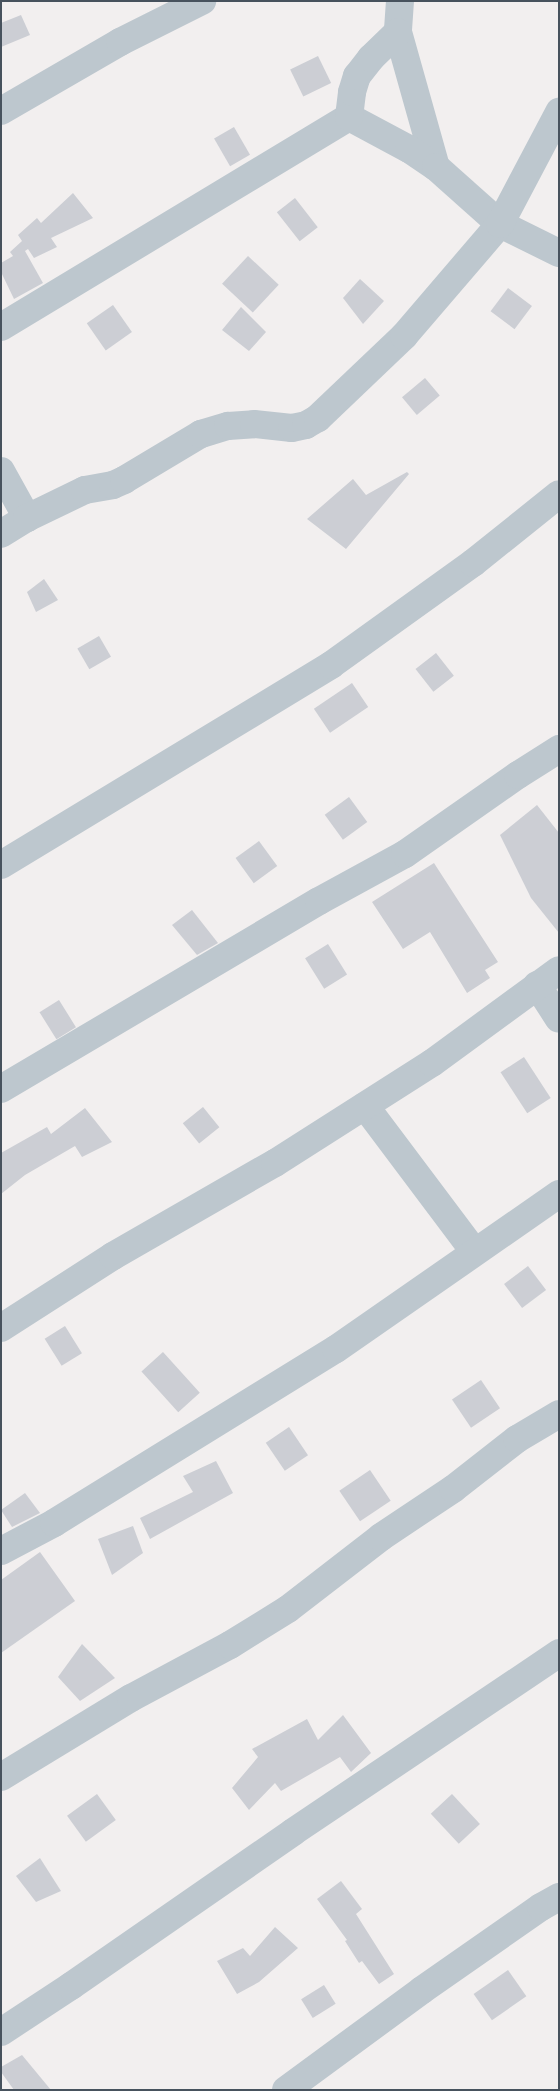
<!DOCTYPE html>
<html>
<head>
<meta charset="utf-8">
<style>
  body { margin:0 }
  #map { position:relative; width:560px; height:2091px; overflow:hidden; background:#f2efef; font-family:Montserrat,sans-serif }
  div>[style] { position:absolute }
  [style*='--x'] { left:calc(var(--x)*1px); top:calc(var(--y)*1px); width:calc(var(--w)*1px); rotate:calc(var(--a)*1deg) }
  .building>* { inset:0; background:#ccced4; transform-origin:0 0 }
  .minor>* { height:28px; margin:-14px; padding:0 14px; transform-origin:14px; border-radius:14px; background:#bdc7ce }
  span { translate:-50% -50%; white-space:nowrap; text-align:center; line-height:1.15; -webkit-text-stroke:5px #fff; paint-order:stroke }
  .frame { position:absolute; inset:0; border:2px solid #47525d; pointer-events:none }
</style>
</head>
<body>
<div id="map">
  <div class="building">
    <div style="clip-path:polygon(21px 15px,30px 35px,1px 47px,1px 23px)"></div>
    <div style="left:318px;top:56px;width:30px;height:31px;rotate:64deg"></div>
    <div style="left:234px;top:127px;width:32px;height:23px;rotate:60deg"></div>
    <div style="clip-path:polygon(73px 193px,93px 218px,51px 238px,57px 247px,34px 258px,28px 249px,25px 251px,43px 283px,14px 299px,1px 272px,1px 263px,13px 256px,10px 252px,22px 241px,18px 235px,37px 218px,41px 223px)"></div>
    <div style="left:295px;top:198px;width:37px;height:23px;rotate:52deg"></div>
    <div style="left:248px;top:256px;width:42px;height:38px;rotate:43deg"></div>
    <div style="clip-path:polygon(360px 279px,384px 301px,363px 324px,343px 298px)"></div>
    <div style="left:508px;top:288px;width:30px;height:29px;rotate:37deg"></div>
    <div style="left:113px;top:305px;width:33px;height:32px;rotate:55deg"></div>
    <div style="clip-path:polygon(241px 307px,266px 332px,249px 351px,222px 330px)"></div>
    <div style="left:425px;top:378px;width:23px;height:30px;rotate:50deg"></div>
    <div style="clip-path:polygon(407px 472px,409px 474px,346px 549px,307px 519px,353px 479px,366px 495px)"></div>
    <div style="clip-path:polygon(44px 579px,58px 600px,36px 612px,27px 592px)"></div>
    <div style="left:99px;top:636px;width:24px;height:25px;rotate:60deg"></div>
    <div style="left:436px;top:653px;width:29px;height:26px;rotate:52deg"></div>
    <div style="left:352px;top:683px;width:29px;height:46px;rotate:56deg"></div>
    <div style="left:349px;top:797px;width:31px;height:30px;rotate:54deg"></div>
    <div style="clip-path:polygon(537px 805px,559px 833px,559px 933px,531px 898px,500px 835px)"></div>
    <div style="left:259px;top:841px;width:31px;height:29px;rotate:54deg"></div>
    <div style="clip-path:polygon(434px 863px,498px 962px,485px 970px,490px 978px,467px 993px,430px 932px,403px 949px,372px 902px)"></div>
    <div style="clip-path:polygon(192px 910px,218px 943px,197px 955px,172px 925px)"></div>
    <div style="left:328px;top:944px;width:36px;height:27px;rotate:58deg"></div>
    <div style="left:59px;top:1000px;width:32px;height:23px;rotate:58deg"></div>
    <div style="left:524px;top:1057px;width:49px;height:28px;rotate:57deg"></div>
    <div style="left:203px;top:1107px;width:26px;height:26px;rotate:51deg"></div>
    <div style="clip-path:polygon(85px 1108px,112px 1142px,82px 1157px,75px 1146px,25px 1175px,1px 1194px,1px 1153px,47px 1127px,51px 1134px)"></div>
    <div style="left:528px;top:1266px;width:30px;height:30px;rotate:53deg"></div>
    <div style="left:65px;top:1326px;width:32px;height:24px;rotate:58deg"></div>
    <div style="left:163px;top:1352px;width:55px;height:29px;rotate:48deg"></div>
    <div style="left:481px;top:1380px;width:34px;height:35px;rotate:56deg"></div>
    <div style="left:289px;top:1427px;width:34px;height:28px;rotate:56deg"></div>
    <div style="clip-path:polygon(216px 1461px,233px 1493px,150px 1539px,140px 1518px,193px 1492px,183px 1476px)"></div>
    <div style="left:370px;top:1470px;width:37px;height:37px;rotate:56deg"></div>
    <div style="clip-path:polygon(25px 1493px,40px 1513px,12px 1527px,1px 1510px)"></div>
    <div style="clip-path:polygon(133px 1526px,143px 1553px,112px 1575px,98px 1539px)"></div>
    <div style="clip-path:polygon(40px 1552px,75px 1601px,1px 1653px,1px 1580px)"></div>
    <div style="clip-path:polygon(82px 1644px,115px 1678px,80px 1701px,58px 1677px)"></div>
    <div style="clip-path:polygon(343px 1715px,371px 1753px,351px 1772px,340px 1757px,281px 1791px,275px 1783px,249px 1810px,232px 1788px,258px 1757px,252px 1749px,307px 1719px,318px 1740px)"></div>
    <div style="left:97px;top:1794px;width:32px;height:37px;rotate:54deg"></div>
    <div style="left:452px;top:1794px;width:41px;height:29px;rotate:47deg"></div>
    <div style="clip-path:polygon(40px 1858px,61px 1891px,36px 1902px,16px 1876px)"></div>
    <div style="clip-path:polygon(341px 1881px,362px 1909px,356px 1914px,394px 1974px,379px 1984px,362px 1961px,359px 1963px,345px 1941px,347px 1940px,317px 1899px)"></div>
    <div style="clip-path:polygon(275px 1927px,298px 1948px,259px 1982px,237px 1994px,217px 1961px,243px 1948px,250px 1956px)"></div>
    <div style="left:508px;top:1970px;width:32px;height:42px;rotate:55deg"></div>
    <div style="left:324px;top:1985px;width:22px;height:27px;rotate:58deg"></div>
    <div style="clip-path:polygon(22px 2055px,51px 2090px,14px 2090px,1px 2072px,1px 2067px)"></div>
  </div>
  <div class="minor">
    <div style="--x:400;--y:1;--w:31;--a:94"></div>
    <div style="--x:398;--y:32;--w:140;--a:74.3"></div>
    <div style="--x:1;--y:111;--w:138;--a:-30.1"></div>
    <div style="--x:120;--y:42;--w:92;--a:-26.6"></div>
    <div style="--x:349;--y:117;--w:68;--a:28.1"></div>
    <div style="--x:409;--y:149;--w:32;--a:34"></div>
    <div style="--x:436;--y:167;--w:86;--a:41.7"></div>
    <div style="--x:500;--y:224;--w:66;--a:26.2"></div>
    <div style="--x:1;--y:327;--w:406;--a:-31.1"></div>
    <div style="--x:349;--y:117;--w:25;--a:-83"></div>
    <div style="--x:352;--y:92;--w:17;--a:-73"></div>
    <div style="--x:357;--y:76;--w:23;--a:-52"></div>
    <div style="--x:371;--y:58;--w:37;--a:-44"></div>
    <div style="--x:1;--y:471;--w:54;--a:61"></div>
    <div style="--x:1;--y:534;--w:31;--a:-32"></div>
    <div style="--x:27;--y:518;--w:64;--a:-25.8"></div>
    <div style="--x:85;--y:490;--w:28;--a:-10"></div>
    <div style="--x:113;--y:485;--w:12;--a:-24"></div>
    <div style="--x:124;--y:480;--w:90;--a:-30.9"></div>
    <div style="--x:201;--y:434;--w:28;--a:-17"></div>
    <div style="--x:228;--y:426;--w:26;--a:-4"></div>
    <div style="--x:254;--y:424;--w:38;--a:6"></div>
    <div style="--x:292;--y:428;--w:14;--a:-12"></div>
    <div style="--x:306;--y:425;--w:14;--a:-30"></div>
    <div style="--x:318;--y:418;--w:119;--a:-43.6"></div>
    <div style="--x:404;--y:336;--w:148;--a:-49.4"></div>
    <div style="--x:500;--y:224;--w:127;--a:-62.2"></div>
    <div style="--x:1;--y:865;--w:386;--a:-31.2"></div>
    <div style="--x:331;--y:665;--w:175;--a:-35.7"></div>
    <div style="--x:473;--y:563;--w:110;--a:-38.7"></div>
    <div style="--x:537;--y:985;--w:40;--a:57.1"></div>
    <div style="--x:1;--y:1089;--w:369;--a:-30.6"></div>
    <div style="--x:319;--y:901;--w:98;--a:-28.7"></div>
    <div style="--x:405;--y:854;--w:138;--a:-35"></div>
    <div style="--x:518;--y:775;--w:49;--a:-32.4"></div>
    <div style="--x:365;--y:1106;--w:181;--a:53.1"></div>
    <div style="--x:1;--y:1328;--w:133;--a:-32.7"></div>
    <div style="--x:113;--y:1256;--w:187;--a:-29.9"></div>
    <div style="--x:275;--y:1163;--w:186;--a:-32.5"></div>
    <div style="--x:432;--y:1063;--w:157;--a:-36.2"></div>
    <div style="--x:1;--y:1551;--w:60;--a:-27.8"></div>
    <div style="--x:54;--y:1523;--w:331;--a:-31.7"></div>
    <div style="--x:336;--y:1349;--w:272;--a:-34.8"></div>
    <div style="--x:1;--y:1777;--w:152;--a:-31.3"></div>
    <div style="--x:131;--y:1698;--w:112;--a:-28.2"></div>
    <div style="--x:230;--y:1645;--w:68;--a:-31.8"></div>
    <div style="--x:288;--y:1609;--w:118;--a:-37.7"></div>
    <div style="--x:381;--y:1537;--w:87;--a:-33.7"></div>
    <div style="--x:453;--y:1489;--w:81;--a:-38"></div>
    <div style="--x:517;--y:1439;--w:49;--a:-30.8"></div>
    <div style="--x:1;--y:2032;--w:84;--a:-33.3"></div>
    <div style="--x:71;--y:1986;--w:270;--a:-34.7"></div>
    <div style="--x:293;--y:1832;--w:321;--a:-33.9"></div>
    <div style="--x:286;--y:2090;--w:169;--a:-36.3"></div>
    <div style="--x:422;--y:1990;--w:145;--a:-34.9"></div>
    <div style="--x:541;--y:1907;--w:21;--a:-29"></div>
  </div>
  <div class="frame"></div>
</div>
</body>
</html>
